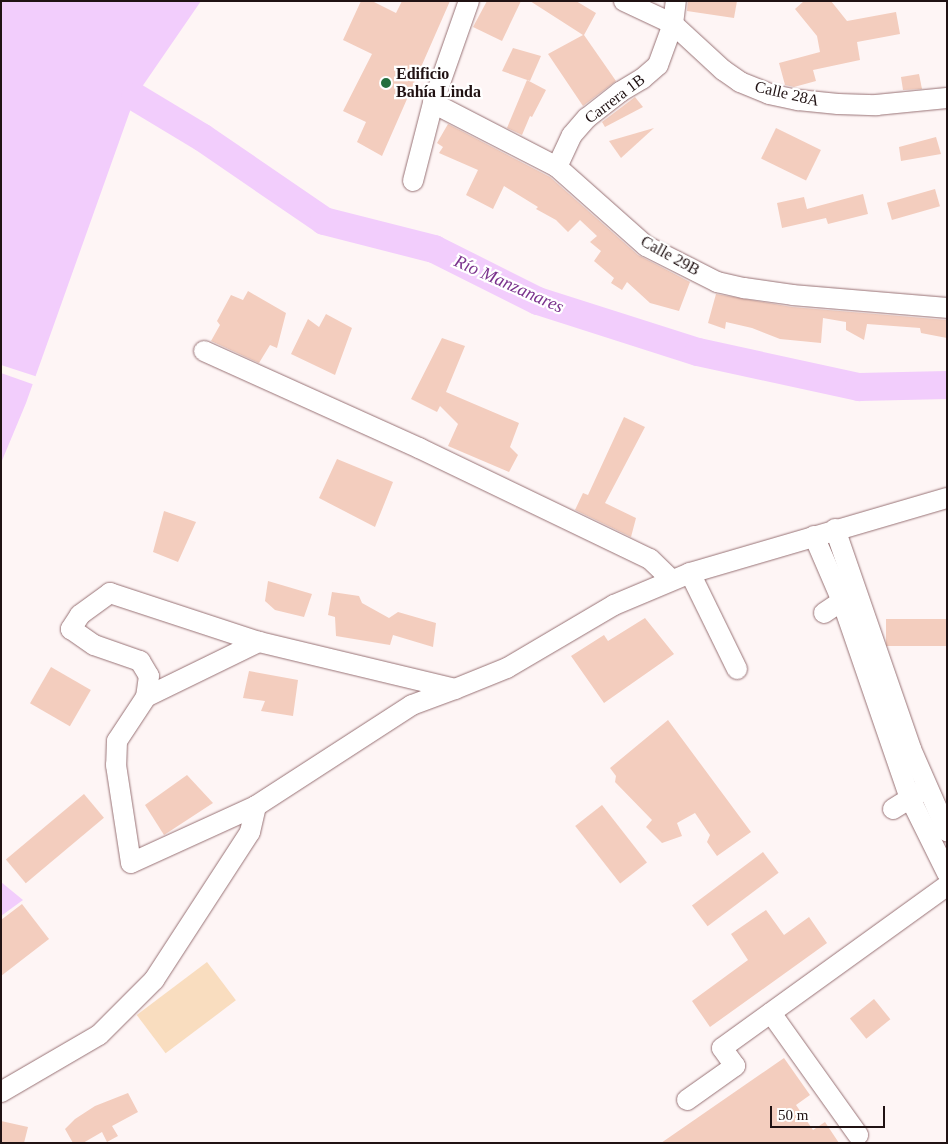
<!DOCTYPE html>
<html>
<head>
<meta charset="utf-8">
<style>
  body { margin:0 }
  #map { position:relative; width:948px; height:1144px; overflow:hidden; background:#fef5f5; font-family:"Times New Roman",serif }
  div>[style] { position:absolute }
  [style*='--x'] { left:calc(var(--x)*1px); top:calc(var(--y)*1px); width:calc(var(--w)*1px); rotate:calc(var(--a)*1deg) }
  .green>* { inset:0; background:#f9ddbf; transform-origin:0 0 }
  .water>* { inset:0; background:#f2cdfc }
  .pier>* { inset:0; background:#fef5f5 }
  .river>* { height:28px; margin:-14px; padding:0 14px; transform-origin:14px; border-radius:14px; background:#f2cdfc }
  .building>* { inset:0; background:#f3cdbe; transform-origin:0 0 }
  .roads { filter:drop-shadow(0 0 1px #987275) drop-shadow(0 0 1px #987275) }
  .minor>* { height:20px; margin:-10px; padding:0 10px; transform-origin:10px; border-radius:10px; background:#fff }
  .dots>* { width:14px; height:14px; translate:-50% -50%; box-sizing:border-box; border:2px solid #fff; border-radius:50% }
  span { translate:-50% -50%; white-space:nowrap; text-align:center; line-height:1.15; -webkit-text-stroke:4.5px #fff; paint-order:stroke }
  .poi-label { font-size:16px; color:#201213; font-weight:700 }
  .left { translate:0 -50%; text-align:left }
  .street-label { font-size:16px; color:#201213 }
  .water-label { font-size:18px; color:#7b338d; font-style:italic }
  .frame { position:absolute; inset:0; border:2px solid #201213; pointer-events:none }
  .scale { position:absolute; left:770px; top:1106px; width:115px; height:22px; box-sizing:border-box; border:2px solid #201213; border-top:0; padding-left:6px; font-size:15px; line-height:18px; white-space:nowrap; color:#201213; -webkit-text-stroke:4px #fff; paint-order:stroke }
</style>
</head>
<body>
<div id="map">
  <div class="green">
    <div style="left:207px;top:962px;width:48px;height:88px;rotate:53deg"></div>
  </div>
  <div class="water">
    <div style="clip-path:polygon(1px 1px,201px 1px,135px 97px,26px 403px,1px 463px)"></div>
    <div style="clip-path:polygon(1px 882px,23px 900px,1px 916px)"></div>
  </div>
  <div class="pier">
    <div style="clip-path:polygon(1px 365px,38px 377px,35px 385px,1px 373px)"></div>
  </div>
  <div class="river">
    <div style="--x:135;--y:97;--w:79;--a:31.1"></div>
    <div style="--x:203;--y:138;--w:147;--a:34.4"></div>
    <div style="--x:324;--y:221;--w:114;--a:14.3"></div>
    <div style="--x:434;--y:249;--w:116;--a:26.6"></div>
    <div style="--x:538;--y:301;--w:168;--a:17.7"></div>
    <div style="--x:698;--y:352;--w:165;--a:12.3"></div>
    <div style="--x:859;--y:387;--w:88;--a:-1.3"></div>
  </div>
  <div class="building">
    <div style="clip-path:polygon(361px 1px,372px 1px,396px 13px,402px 1px,450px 1px,382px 156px,357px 142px,366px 122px,343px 111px,372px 54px,343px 40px)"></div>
    <div style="clip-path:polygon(487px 1px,521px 1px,502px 41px,473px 27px)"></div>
    <div style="clip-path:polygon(530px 1px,576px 1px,596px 13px,584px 35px,616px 81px,583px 106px,548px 54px,583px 35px)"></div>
    <div style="clip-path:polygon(688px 1px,737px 1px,734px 18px,687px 11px)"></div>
    <div style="clip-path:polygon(804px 1px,831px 1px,847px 21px,896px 12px,900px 34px,857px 42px,860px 60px,813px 70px,816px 81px,794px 87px,785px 85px,779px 63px,820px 52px,817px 36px,795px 9px)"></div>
    <div style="clip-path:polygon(513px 48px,541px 56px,530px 81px,502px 71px)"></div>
    <div style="clip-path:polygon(919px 74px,922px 89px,903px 90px,901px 77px)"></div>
    <div style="clip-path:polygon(527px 80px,546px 90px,532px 117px,530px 116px,522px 135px,507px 128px)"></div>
    <div style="clip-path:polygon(635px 97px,643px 107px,605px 127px,602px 122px)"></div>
    <div style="clip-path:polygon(448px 124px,550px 177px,638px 255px,690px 282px,679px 311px,650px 303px,627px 282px,622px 290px,611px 283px,614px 278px,594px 261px,601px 251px,590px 242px,597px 236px,580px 220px,568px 232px,556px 220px,536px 209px,538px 207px,504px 186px,493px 209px,466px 195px,478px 170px,439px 153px,443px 147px,437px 143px)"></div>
    <div style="clip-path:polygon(654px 128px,621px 158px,609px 141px)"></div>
    <div style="left:776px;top:128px;width:50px;height:34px;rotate:26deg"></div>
    <div style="clip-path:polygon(936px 137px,941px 154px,901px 161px,899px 147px)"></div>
    <div style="left:935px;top:189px;width:18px;height:50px;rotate:74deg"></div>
    <div style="clip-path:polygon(863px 194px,868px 214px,828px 224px,826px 218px,782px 228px,777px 203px,804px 197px,807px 209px)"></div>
    <div style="clip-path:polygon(248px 291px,286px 313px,277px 348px,270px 345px,259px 363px,211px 341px,220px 325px,217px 321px,231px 295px,243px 300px)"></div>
    <div style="clip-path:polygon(716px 294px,792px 307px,947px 320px,947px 338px,921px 333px,920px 328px,867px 324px,864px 340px,846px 330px,846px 322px,823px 318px,821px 343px,780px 339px,752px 328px,726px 322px,725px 329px,708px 323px)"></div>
    <div style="clip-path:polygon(326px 314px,352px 328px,335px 375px,291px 354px,308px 319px,319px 327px)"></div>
    <div style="clip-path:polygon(442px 338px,465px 346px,446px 392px,519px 423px,510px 447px,518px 455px,509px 472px,448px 446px,458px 424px,440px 406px,437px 412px,411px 399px)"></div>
    <div style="clip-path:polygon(624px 417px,645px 427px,605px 503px,636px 518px,631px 537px,575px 510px,583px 493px,588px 495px)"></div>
    <div style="clip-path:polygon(337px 459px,393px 482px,375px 527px,319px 498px)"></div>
    <div style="clip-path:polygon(164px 511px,196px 522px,178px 562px,153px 552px)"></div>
    <div style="clip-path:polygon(268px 581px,312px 594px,304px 617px,275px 610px,265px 601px)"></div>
    <div style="clip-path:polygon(332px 592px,359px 596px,362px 603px,389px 618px,398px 612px,436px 623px,433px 647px,393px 635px,390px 645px,336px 636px,335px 617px,328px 615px)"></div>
    <div style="clip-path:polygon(645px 618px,674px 654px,604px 703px,571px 656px,604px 635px,608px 641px)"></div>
    <div style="left:947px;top:619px;width:27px;height:61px;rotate:90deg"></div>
    <div style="left:51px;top:667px;width:46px;height:42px;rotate:30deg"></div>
    <div style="clip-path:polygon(249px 671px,298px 680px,293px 716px,261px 711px,265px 701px,243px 698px)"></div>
    <div style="clip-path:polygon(668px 720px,751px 832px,717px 856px,707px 842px,710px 835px,695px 813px,677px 823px,682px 836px,662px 843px,646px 827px,652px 820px,615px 782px,616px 776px,610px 768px)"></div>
    <div style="clip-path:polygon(187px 775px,213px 803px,164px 835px,145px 805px)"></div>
    <div style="left:84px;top:794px;width:31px;height:102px;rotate:50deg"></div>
    <div style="left:602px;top:805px;width:73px;height:34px;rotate:52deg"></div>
    <div style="left:763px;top:852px;width:26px;height:89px;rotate:53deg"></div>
    <div style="clip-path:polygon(22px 904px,49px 939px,1px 976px,1px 920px)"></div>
    <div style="clip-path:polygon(766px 910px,784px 935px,809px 917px,827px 943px,710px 1027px,692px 1001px,748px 960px,731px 934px)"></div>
    <div style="left:874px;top:999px;width:26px;height:31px;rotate:51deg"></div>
    <div style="clip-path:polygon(784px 1058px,810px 1095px,796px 1105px,813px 1130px,825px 1122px,839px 1143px,661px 1143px)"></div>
    <div style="clip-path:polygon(128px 1093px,138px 1112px,112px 1126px,118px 1136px,107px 1142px,102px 1132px,83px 1143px,73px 1143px,65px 1129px,75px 1119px,95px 1106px)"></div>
    <div style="clip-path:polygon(1px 1121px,28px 1127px,24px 1143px,1px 1143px)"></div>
  </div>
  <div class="roads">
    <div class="minor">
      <div style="--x:624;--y:1;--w:54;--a:25.1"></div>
      <div style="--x:673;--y:24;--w:68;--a:42.6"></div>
      <div style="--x:723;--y:70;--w:21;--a:35"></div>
      <div style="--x:740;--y:82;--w:31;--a:22"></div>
      <div style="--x:769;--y:94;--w:30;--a:12"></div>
      <div style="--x:798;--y:100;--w:40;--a:5.7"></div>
      <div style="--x:838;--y:104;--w:38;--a:2"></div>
      <div style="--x:876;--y:105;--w:71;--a:-5.6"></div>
      <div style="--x:433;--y:103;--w:140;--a:27.3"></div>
      <div style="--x:557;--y:167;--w:119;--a:41.6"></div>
      <div style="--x:646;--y:246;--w:80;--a:26.9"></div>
      <div style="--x:717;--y:282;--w:28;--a:13"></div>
      <div style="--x:744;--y:288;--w:49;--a:8.1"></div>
      <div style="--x:793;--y:295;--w:155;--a:4.8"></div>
      <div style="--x:557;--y:167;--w:35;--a:-65"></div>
      <div style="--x:572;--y:135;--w:23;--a:-49"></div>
      <div style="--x:587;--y:118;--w:42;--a:-38.2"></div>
      <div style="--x:620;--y:92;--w:26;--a:-31"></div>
      <div style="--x:642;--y:79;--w:21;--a:-41"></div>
      <div style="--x:658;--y:65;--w:44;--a:-69.9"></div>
      <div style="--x:673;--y:24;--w:23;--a:-83"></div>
      <div style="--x:413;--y:181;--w:81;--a:-75.6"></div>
      <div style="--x:433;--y:103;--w:108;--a:-70.6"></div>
      <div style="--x:204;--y:351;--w:236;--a:24.3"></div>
      <div style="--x:419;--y:448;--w:256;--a:25.7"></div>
      <div style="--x:650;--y:559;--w:30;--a:44"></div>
      <div style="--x:835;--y:529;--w:233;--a:70.9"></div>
      <div style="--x:911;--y:749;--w:90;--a:66.3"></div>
      <div style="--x:814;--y:536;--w:71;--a:66.7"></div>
      <div style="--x:842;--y:601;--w:208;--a:71"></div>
      <div style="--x:910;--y:798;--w:84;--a:63.7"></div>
      <div style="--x:690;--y:573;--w:107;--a:63.9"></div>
      <div style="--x:824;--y:613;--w:22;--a:-34"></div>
      <div style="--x:842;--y:601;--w:10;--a:-17"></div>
      <div style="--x:455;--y:689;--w:202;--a:-166.5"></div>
      <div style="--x:259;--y:642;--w:157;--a:-161.8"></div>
      <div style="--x:110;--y:593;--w:37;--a:144"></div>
      <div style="--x:80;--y:615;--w:17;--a:123"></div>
      <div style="--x:71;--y:629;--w:28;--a:35"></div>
      <div style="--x:94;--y:645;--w:49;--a:19.2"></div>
      <div style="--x:140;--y:661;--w:17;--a:59"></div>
      <div style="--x:149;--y:676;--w:21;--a:98"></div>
      <div style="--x:146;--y:697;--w:53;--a:123.4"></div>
      <div style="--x:117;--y:741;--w:24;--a:92"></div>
      <div style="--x:116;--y:765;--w:99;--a:81.3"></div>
      <div style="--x:131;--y:863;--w:137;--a:-24.5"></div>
      <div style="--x:256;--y:806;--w:186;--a:-32.9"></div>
      <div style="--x:412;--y:705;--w:46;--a:-20.4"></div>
      <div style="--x:455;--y:689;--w:56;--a:-22"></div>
      <div style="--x:507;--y:668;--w:124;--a:-30.5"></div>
      <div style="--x:614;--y:605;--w:82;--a:-22.8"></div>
      <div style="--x:690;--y:573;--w:268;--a:-16.3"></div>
      <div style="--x:146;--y:697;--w:126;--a:-26"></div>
      <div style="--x:893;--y:809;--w:34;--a:-32"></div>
      <div style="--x:771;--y:1013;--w:150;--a:54.5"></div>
      <div style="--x:1;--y:1092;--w:113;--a:-30.2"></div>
      <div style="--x:99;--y:1035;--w:78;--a:-45"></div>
      <div style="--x:154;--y:980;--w:176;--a:-57"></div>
      <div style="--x:250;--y:832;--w:27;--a:-77"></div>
      <div style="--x:687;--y:1100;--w:59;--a:-35.3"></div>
      <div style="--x:735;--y:1066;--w:22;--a:-126"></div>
      <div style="--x:722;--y:1048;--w:277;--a:-35.8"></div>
    </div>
  </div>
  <div class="dots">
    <div style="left:386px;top:83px;background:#246f3e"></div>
  </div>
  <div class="poi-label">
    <span class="left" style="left:396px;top:83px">Edificio<br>Bahía Linda</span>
  </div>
  <div class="street-label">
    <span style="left:787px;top:94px;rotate:13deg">Calle 28A</span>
    <span style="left:615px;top:99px;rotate:-37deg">Carrera 1B</span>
    <span style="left:670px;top:256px;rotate:29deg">Calle 29B</span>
  </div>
  <div class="water-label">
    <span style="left:509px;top:284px;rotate:24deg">Río Manzanares</span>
  </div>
  <div class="frame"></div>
  <div class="scale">50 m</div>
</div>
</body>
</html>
